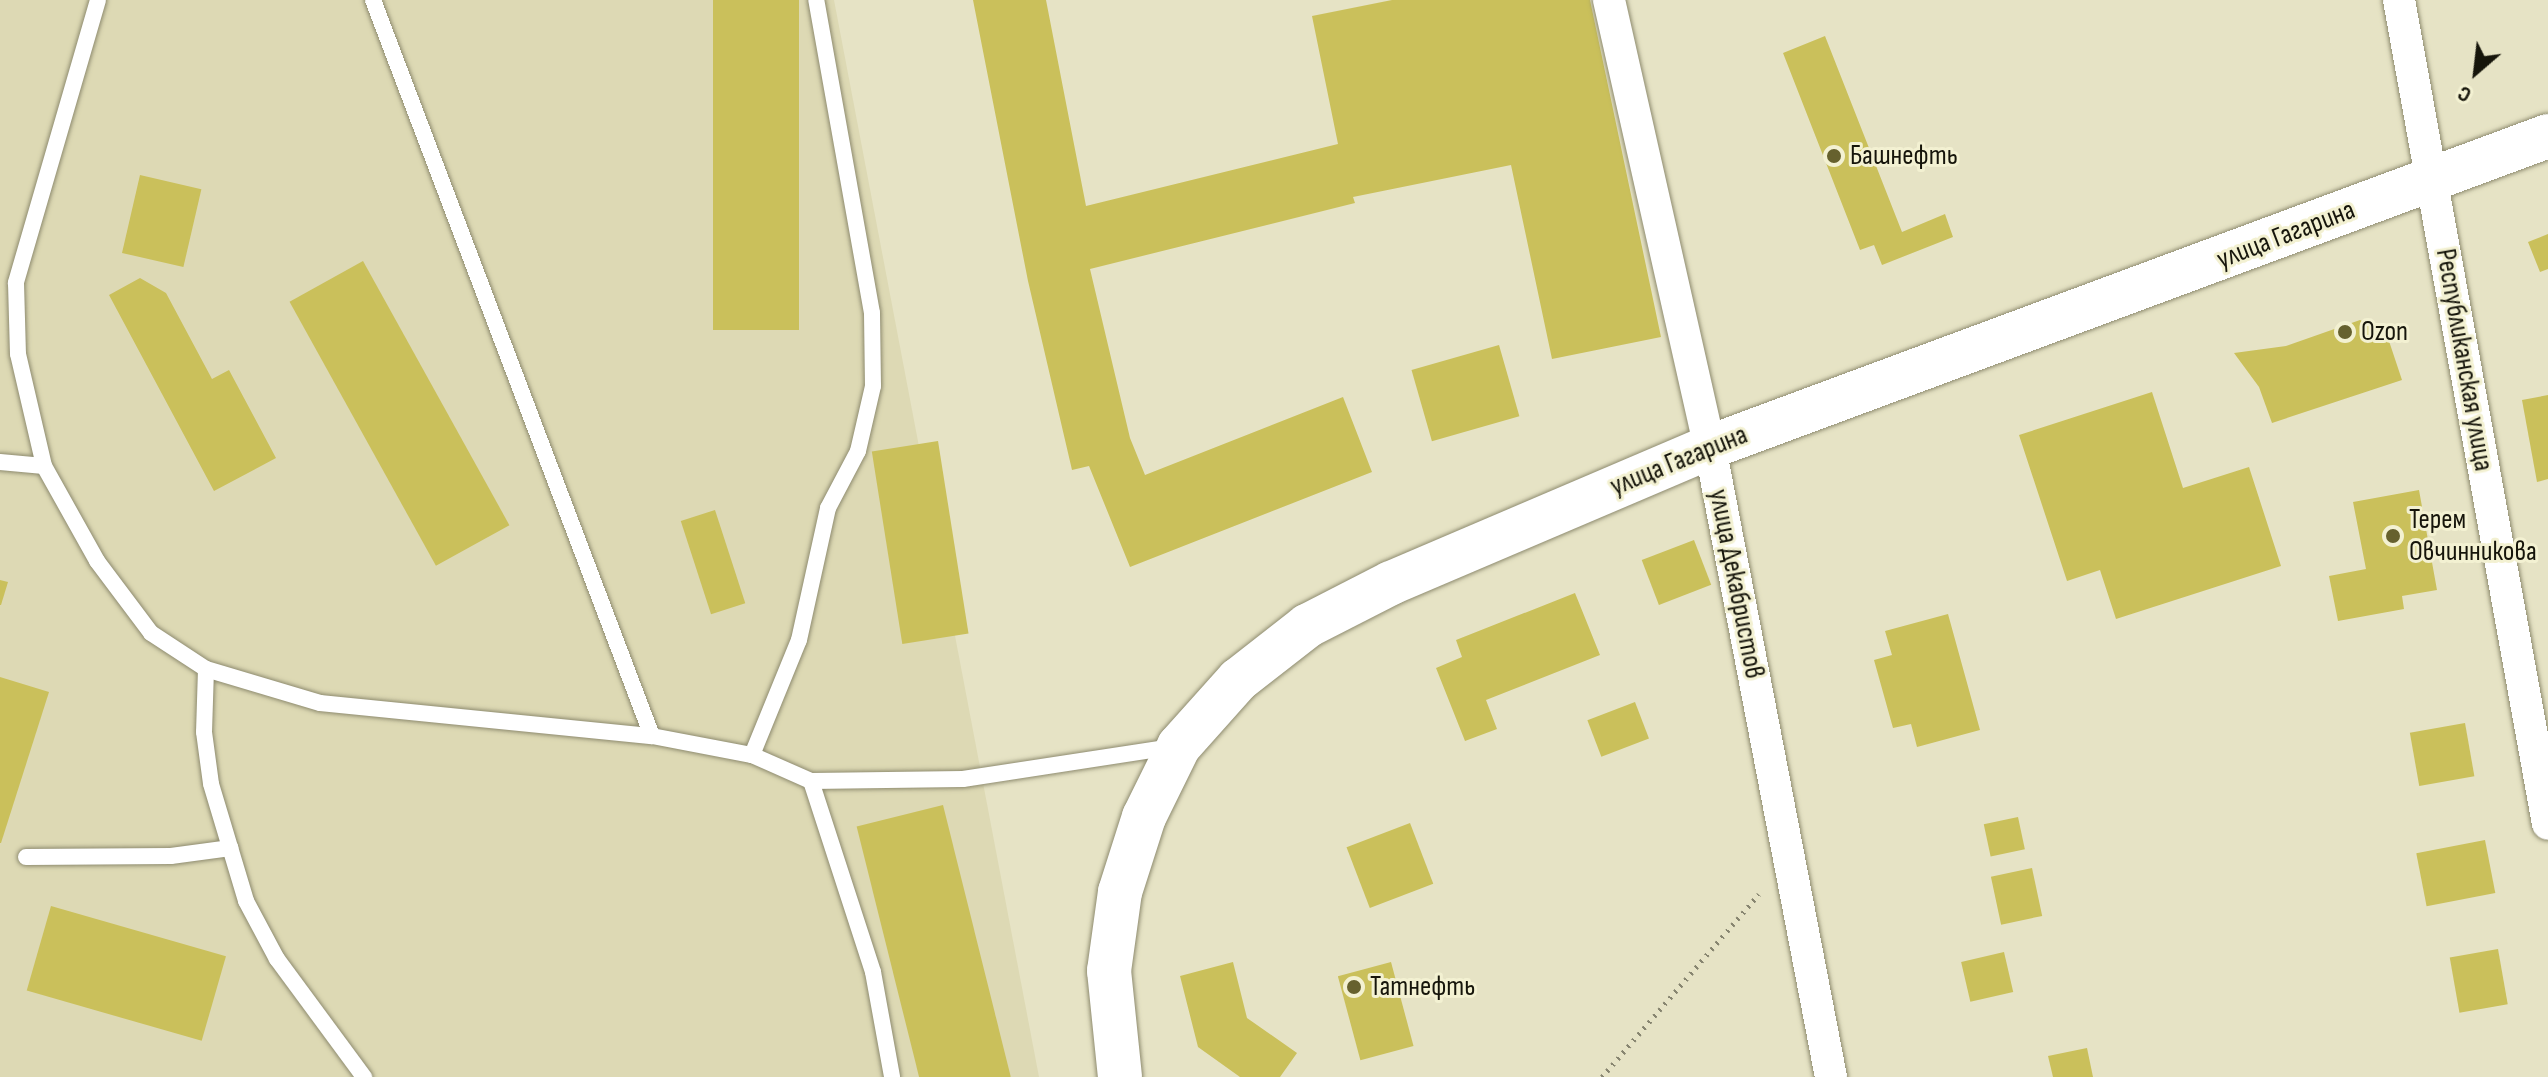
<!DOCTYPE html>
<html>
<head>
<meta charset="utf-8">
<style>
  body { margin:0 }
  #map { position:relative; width:2548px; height:1077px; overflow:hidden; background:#e6e3c5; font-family:"Sofia Sans Condensed",sans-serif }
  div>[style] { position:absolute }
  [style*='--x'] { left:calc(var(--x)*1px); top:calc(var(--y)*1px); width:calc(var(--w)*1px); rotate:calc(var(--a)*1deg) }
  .built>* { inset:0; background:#ddd9b4 }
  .building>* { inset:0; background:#cac05b; transform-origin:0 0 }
  .path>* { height:5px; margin-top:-2.5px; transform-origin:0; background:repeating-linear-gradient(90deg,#878570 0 2px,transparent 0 8px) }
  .roads { filter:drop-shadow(0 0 2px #8e8b6f) drop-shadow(0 0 2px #8e8b6f) }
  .service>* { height:16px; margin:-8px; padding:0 8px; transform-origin:8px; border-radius:8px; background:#fff }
  .minor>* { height:32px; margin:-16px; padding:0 16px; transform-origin:16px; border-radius:16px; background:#fff }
  .secondary>* { height:44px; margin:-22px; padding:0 22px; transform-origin:22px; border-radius:22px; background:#fff }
  .dots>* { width:22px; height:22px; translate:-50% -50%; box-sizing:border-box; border:4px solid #f3f1d2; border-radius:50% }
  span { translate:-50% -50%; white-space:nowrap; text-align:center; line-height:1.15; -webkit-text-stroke:6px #f3f1d2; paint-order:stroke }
  .poi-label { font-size:28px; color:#16150b }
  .left { translate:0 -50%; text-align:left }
  .street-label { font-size:28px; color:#16150b }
  .north { position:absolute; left:2436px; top:32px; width:80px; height:80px; -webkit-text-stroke:6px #f3f1d2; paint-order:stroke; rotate:208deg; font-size:22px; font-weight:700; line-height:32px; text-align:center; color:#16150b }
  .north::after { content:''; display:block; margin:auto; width:28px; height:36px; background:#16150b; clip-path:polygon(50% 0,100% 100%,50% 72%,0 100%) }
</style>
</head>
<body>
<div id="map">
  <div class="built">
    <div style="clip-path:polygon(0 0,834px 0,1039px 1077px,0 1077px)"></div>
  </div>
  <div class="building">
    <div style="left:713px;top:0;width:86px;height:330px"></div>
    <div style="clip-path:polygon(973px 0,1046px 0,1086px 206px,1338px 144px,1312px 16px,1392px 0,1590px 0,1661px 337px,1552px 359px,1511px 165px,1353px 197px,1355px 203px,1090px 269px,1130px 438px,1145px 475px,1343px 397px,1372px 472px,1130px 567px,1089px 466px,1072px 470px,1028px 281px)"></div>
    <div style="clip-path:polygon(1825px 36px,1902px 232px,1945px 214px,1953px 237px,1882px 265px,1874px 245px,1860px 250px,1783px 53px)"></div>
    <div style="left:140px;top:175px;width:63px;height:80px;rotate:13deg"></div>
    <div style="clip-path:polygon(2548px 234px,2548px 269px,2540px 272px,2528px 242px)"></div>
    <div style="left:363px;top:261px;width:302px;height:84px;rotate:61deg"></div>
    <div style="clip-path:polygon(140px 278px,166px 293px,212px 379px,229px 370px,276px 458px,214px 491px,109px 295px)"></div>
    <div style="clip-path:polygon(2360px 320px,2386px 332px,2402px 380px,2272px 423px,2259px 387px,2234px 353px,2286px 346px)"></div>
    <div style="left:1499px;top:345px;width:74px;height:91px;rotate:74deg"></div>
    <div style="clip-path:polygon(2152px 392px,2183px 488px,2249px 467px,2281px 566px,2116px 619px,2100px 570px,2067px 581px,2019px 435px)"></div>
    <div style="clip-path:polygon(2548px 395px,2548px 479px,2537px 482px,2522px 400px)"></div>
    <div style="left:938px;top:441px;width:195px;height:67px;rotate:81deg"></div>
    <div style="clip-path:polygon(2419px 490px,2437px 590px,2402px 596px,2404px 609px,2338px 621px,2329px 576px,2366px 569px,2353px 502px)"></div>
    <div style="left:715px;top:510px;width:98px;height:36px;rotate:72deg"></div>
    <div style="left:1694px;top:540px;width:48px;height:56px;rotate:69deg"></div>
    <div style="clip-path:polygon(0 580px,8px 582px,1px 605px,0 605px)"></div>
    <div style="clip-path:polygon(1575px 593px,1600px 655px,1486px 700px,1497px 729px,1465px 741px,1436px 668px,1462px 657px,1456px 640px)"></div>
    <div style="clip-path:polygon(1948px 614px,1980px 730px,1917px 747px,1911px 724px,1893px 728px,1874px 660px,1892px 655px,1885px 631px)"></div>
    <div style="clip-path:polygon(0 677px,49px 692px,1px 843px,0 843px)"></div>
    <div style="left:1635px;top:702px;width:39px;height:51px;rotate:69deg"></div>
    <div style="left:2465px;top:723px;width:54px;height:56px;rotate:80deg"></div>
    <div style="left:943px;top:805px;width:280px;height:89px;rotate:76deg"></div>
    <div style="left:2018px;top:817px;width:33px;height:35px;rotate:78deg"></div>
    <div style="left:1410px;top:823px;width:65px;height:68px;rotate:69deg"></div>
    <div style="left:2485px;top:840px;width:54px;height:70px;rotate:79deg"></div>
    <div style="left:2032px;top:868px;width:49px;height:42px;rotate:78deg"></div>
    <div style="left:51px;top:906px;width:182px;height:88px;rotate:16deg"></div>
    <div style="left:2498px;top:949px;width:56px;height:49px;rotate:80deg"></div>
    <div style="left:2004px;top:952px;width:41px;height:44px;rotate:77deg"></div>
    <div style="clip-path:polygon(1233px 962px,1247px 1018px,1297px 1053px,1280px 1077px,1240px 1077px,1198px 1047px,1180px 976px)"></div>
    <div style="left:1391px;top:962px;width:87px;height:55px;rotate:75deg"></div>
    <div style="clip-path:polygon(2087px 1048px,2093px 1077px,2053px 1077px,2048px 1056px)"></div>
  </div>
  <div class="path">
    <div style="--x:1602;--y:1077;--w:241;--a:-49.4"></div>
  </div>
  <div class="roads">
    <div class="service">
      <div style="--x:98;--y:0;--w:295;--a:106.2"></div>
      <div style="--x:16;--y:283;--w:71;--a:88.4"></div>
      <div style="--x:18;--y:354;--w:115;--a:76.9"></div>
      <div style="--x:44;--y:466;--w:109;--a:60.8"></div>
      <div style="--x:97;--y:561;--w:90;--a:53.1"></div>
      <div style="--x:151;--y:633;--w:66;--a:33.2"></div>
      <div style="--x:206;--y:669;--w:119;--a:16.6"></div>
      <div style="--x:320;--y:703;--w:334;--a:5.7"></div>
      <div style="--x:652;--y:736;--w:102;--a:10.8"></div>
      <div style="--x:752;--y:755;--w:64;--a:23.8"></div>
      <div style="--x:811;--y:781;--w:152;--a:-0.8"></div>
      <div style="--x:963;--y:779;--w:212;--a:-8.7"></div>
      <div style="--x:373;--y:0;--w:787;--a:69.24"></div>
      <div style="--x:0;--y:462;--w:44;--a:5.2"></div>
      <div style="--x:206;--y:669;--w:63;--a:91.8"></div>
      <div style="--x:204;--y:732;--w:52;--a:82.3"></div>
      <div style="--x:211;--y:784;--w:122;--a:73.3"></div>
      <div style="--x:246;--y:901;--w:66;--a:61.9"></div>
      <div style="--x:277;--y:959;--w:147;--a:53.6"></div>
      <div style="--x:752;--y:755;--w:124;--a:-67.8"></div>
      <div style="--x:799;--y:640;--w:135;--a:-77.6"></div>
      <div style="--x:828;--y:508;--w:64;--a:-62.2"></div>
      <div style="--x:858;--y:451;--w:67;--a:-77"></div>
      <div style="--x:873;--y:386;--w:73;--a:-90.8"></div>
      <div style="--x:872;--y:313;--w:318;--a:-100.1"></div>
      <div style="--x:811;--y:781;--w:201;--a:72"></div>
      <div style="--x:873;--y:972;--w:107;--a:79.7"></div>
      <div style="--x:26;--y:857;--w:145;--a:-0.4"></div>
      <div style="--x:171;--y:856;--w:60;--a:-7.7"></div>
    </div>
    <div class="minor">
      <div style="--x:1609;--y:0;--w:458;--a:77.3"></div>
      <div style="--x:1710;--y:447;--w:642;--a:79.13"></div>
      <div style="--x:2399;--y:0;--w:837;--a:79.75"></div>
    </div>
    <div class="secondary">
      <div style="--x:1120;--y:1077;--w:107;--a:-95.9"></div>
      <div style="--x:1109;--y:971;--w:80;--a:-82.1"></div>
      <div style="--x:1120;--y:892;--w:79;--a:-72.3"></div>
      <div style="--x:1144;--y:817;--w:79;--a:-63.8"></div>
      <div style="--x:1179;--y:746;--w:89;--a:-48.2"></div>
      <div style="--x:1238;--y:680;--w:88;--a:-38"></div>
      <div style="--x:1307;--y:626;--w:94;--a:-27.1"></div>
      <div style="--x:1391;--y:583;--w:347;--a:-23.1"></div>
      <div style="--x:1710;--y:447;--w:894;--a:-20.36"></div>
    </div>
  </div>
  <div class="dots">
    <div style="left:1834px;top:156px;background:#66612e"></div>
    <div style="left:2345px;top:332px;background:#66612e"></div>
    <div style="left:2393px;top:536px;background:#66612e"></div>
    <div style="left:1354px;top:987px;background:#66612e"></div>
  </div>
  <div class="poi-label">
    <span class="left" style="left:1850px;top:156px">Башнефть</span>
    <span class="left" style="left:2361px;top:332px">Ozon</span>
    <span class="left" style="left:2409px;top:536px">Терем<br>Овчинникова</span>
    <span class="left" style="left:1370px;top:987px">Татнефть</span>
  </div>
  <div class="street-label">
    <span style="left:2286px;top:235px;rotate:-21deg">улица Гагарина</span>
    <span style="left:2464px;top:360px;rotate:80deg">Республиканская улица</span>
    <span style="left:1679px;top:461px;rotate:-22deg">улица Гагарина</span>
    <span style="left:1736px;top:584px;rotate:79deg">улица Декабристов</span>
  </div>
  <div class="north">С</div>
</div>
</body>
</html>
